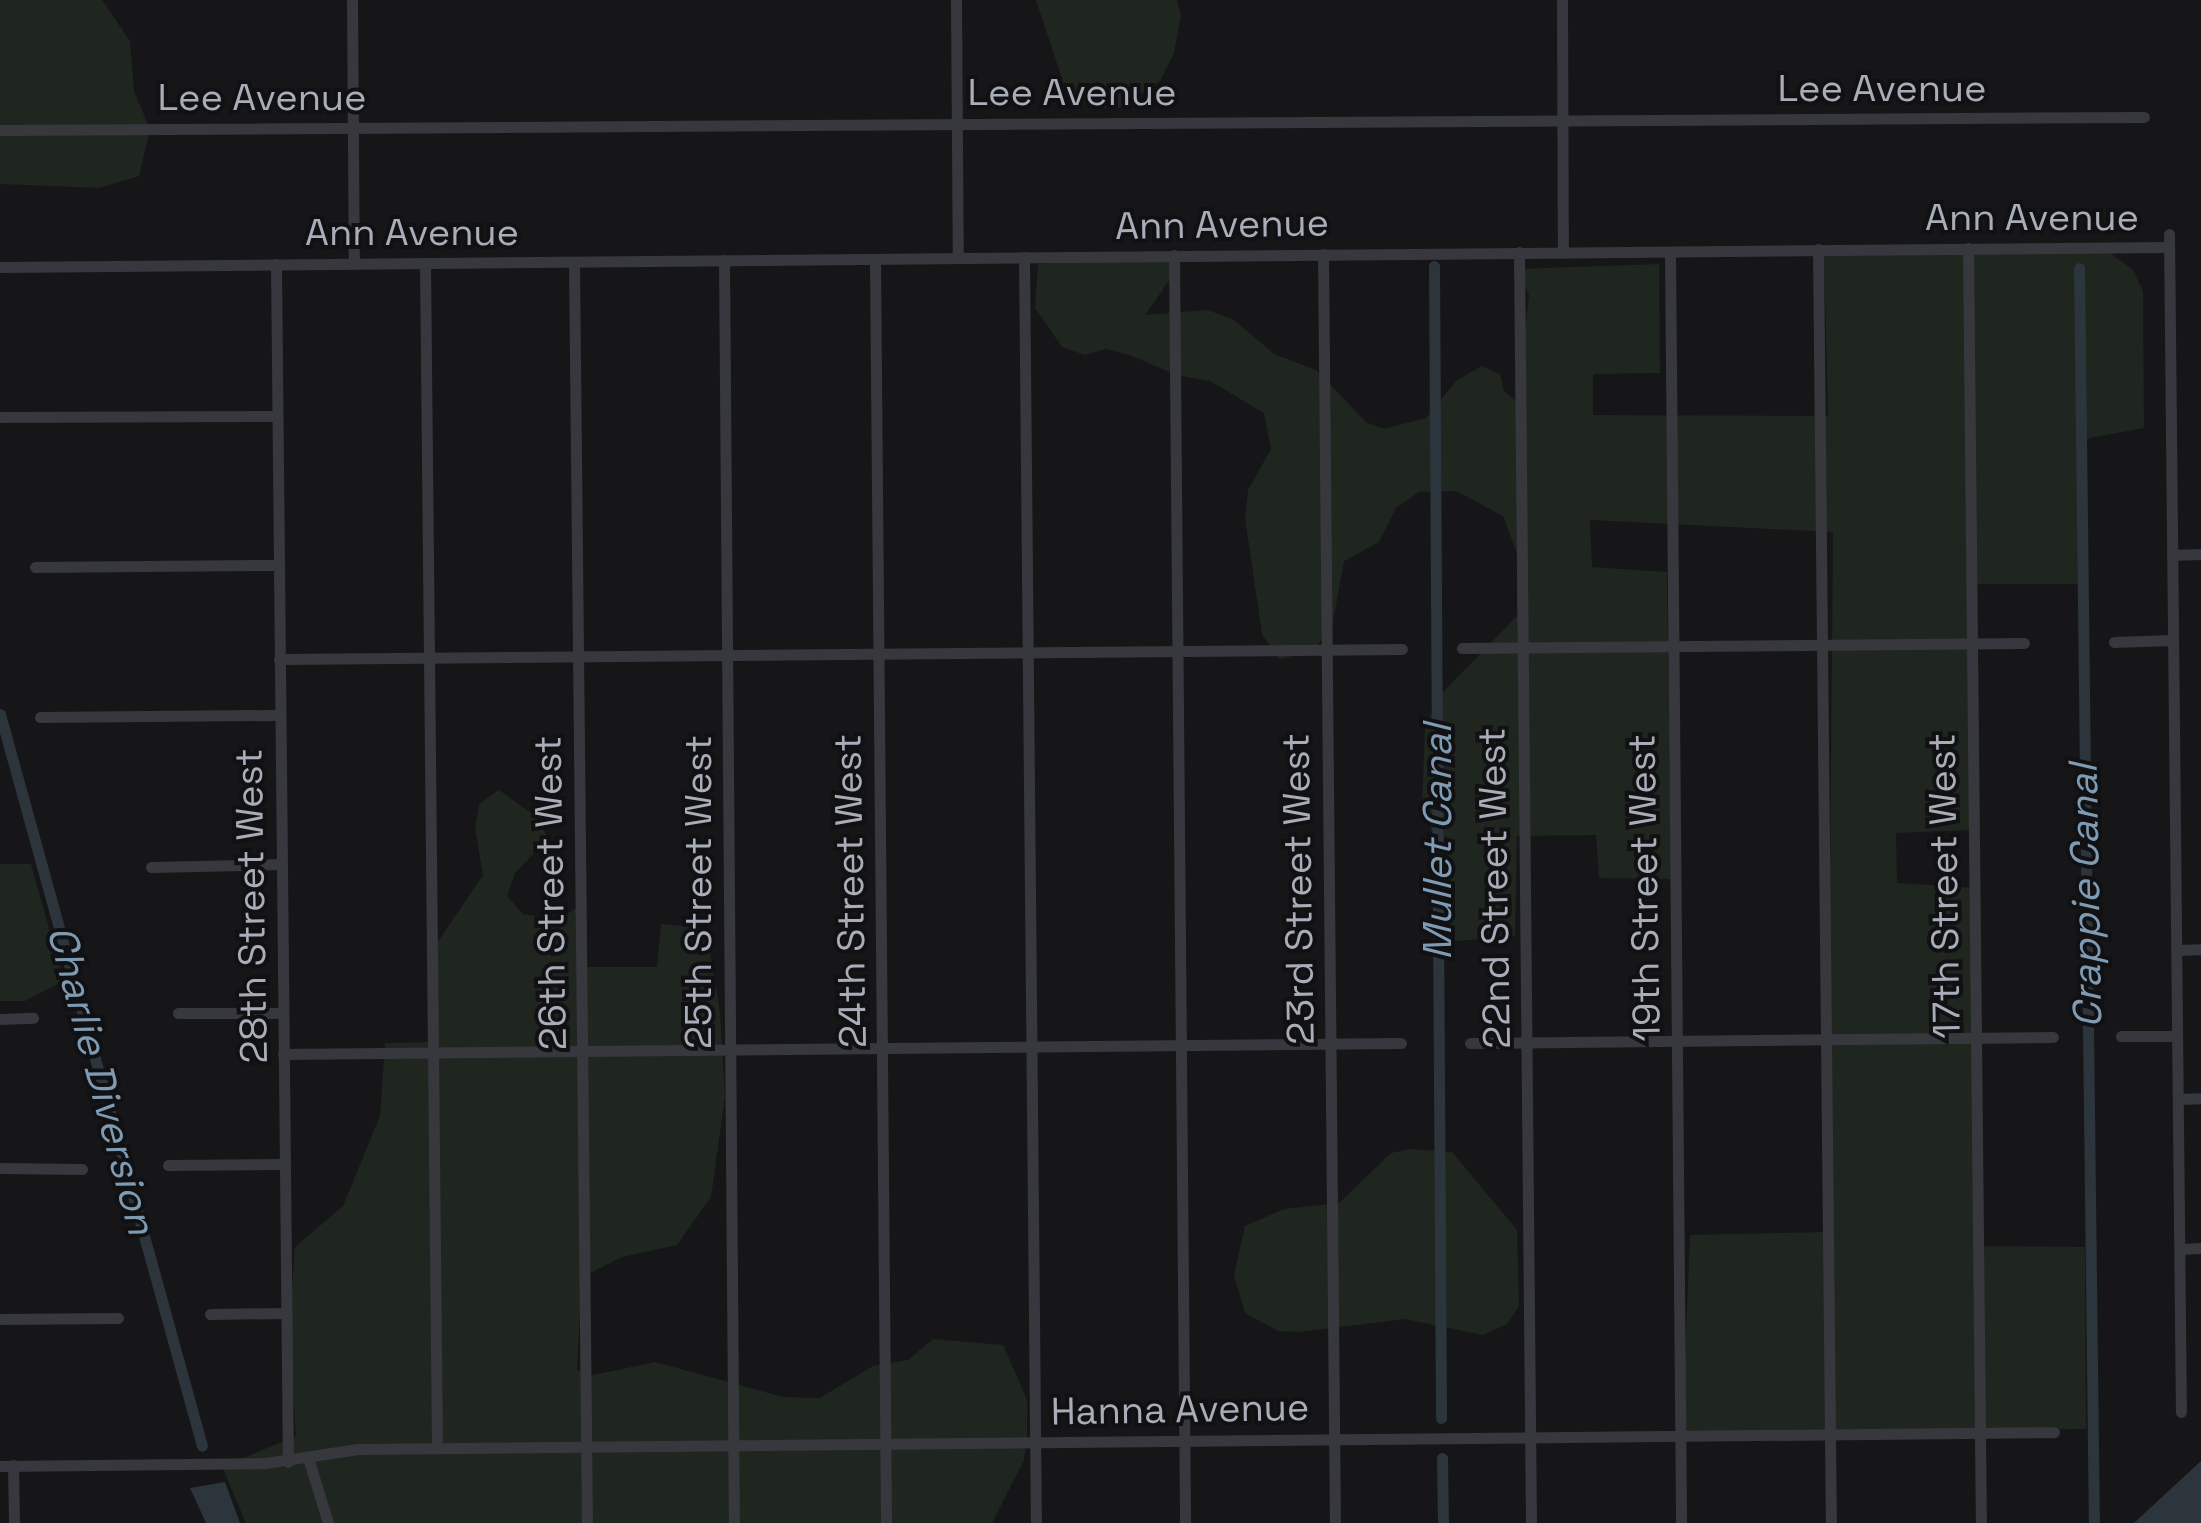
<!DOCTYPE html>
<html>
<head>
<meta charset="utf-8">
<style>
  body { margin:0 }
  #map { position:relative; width:2201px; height:1523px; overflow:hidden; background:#161618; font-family:"Space Grotesk",sans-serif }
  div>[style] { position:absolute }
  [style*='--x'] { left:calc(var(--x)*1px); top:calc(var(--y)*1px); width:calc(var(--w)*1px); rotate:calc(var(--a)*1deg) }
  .green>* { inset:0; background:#1e261f }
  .water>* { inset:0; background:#2c353c }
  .canal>* { height:11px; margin:-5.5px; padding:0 5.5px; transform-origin:5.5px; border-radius:5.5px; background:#2c353c }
  .minor>* { height:11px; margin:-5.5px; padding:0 5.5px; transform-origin:5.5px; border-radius:5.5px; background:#37383d }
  span { translate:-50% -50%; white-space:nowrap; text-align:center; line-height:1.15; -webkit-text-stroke:8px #111113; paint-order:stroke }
  .street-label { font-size:38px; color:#a8adb8 }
  .water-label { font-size:40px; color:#7f9bb3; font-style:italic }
</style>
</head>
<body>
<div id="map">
  <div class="green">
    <div style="clip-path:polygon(0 0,102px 0,130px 41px,134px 91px,150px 129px,139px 176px,99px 188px,0 184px)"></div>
    <div style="clip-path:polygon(1036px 0,1177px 0,1181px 16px,1174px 53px,1160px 81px,1120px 108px,1093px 108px,1067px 94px)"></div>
    <div style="clip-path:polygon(2102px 247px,2133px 270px,2143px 291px,2144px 428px,2084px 439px,2080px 584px,1968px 584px,1971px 830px,1896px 833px,1897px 883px,1979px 888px,1978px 1246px,2085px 1247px,2086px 1429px,1682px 1432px,1690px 1235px,1827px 1232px,1833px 532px,1590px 520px,1592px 567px,1667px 572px,1671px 879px,1599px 878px,1596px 835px,1517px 836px,1515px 936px,1445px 942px,1440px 854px,1422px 806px,1425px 727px,1441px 694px,1517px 616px,1517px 553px,1503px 516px,1456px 491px,1419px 492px,1396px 508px,1379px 542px,1344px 561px,1332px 627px,1311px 652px,1279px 659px,1262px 634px,1245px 518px,1248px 490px,1271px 449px,1264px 413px,1210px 381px,1176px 375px,1130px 355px,1106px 349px,1085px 355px,1062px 347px,1035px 308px,1038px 264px,1178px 255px,1171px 278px,1145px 315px,1208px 310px,1234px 320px,1274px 354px,1316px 370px,1366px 422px,1384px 429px,1426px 418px,1457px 380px,1482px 366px,1500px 374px,1504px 391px,1517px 402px,1529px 295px,1516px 269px,1659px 264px,1660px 373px,1593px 374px,1593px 415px,1828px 416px,1824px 250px)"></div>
    <div style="clip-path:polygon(499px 790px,538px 818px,548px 839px,515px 873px,507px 896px,523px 914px,558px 920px,579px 906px,582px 967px,657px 967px,661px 924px,695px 927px,708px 939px,720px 1013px,725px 1096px,711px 1197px,677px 1245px,622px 1257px,582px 1277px,577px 1370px,594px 1375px,655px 1362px,783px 1397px,820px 1398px,873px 1366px,908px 1360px,933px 1339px,1003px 1345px,1027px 1399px,1027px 1439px,1024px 1460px,992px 1523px,246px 1523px,222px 1467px,296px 1436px,289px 1331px,295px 1247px,343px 1206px,380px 1116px,385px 1043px,433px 1042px,433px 949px,483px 875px,475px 828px,479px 804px)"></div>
    <div style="clip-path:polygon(0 864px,31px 864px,64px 981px,25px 1001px,0 1001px)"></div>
    <div style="clip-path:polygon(1411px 1149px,1452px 1152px,1517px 1230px,1519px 1306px,1507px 1324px,1483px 1335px,1405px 1319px,1299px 1332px,1278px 1331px,1245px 1313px,1234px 1275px,1245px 1226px,1284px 1209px,1339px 1203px,1391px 1153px)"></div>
  </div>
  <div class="water">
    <div style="clip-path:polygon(2201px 1461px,2201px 1523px,2134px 1523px)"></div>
    <div style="clip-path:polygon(225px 1482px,240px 1523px,206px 1523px,190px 1488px)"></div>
  </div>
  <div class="canal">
    <div style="--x:1434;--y:266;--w:1152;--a:89.65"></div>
    <div style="--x:2079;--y:268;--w:1255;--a:89.32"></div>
    <div style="--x:0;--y:714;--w:759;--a:74.57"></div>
    <div style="--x:1442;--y:1458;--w:65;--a:89.1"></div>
  </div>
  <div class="minor">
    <div style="--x:352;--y:0;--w:263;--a:89.6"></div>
    <div style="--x:956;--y:0;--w:258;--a:89.6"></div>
    <div style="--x:1562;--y:0;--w:252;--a:89.8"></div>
    <div style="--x:0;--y:130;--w:2144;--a:-0.35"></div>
    <div style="--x:2169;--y:234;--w:1178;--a:89.42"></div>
    <div style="--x:1968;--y:248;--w:1275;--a:89.42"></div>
    <div style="--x:1818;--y:249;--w:1274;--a:89.42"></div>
    <div style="--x:1519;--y:252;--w:1271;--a:89.46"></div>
    <div style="--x:1670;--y:252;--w:1271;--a:89.5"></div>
    <div style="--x:1323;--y:254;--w:1269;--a:89.46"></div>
    <div style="--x:1174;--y:255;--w:1268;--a:89.5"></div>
    <div style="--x:1024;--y:257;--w:1266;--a:89.46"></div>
    <div style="--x:875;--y:259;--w:1264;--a:89.5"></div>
    <div style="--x:724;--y:260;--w:1263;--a:89.55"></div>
    <div style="--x:574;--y:262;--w:1261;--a:89.41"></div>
    <div style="--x:425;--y:263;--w:1184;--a:89.42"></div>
    <div style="--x:276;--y:264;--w:1198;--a:89.43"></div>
    <div style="--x:0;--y:267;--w:2169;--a:-0.53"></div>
    <div style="--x:0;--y:417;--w:277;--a:-0.2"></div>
    <div style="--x:2172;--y:555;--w:29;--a:-2"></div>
    <div style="--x:35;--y:567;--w:243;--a:-0.5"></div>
    <div style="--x:2114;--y:642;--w:58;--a:-2"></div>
    <div style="--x:1462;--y:648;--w:562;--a:-0.51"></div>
    <div style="--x:279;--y:659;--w:1123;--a:-0.51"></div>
    <div style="--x:40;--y:717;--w:240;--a:-0.5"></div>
    <div style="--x:151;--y:867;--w:130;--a:-1.3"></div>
    <div style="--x:2177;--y:950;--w:24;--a:-2"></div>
    <div style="--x:178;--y:1013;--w:105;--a:0"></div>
    <div style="--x:0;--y:1019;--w:33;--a:-2"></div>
    <div style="--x:2121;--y:1036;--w:55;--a:0"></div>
    <div style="--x:1470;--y:1043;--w:583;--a:-0.59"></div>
    <div style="--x:283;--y:1054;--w:1118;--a:-0.56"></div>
    <div style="--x:2178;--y:1099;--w:23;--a:-2"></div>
    <div style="--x:168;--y:1165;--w:117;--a:-0.5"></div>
    <div style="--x:0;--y:1168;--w:82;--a:0.7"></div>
    <div style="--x:2180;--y:1249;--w:21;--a:-3"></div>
    <div style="--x:210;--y:1314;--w:76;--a:-0.8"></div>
    <div style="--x:0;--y:1319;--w:118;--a:-0.5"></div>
    <div style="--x:309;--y:1461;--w:65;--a:73"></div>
    <div style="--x:13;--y:1465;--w:58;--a:89"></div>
    <div style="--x:0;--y:1466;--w:265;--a:-0.6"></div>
    <div style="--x:265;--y:1463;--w:94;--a:-8.6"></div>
    <div style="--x:358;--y:1449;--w:1696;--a:-0.57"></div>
  </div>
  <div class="street-label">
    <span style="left:1882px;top:89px">Lee Avenue</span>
    <span style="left:1072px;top:93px">Lee Avenue</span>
    <span style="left:262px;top:98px">Lee Avenue</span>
    <span style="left:2032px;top:218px">Ann Avenue</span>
    <span style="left:1222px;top:225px;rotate:-1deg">Ann Avenue</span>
    <span style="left:412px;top:233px">Ann Avenue</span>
    <span style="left:1945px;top:886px;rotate:-91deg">17th Street West</span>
    <span style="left:1495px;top:888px;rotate:-91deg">22nd Street West</span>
    <span style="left:1645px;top:888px;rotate:-91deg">19th Street West</span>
    <span style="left:1299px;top:889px;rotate:-91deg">23rd Street West</span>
    <span style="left:851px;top:891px;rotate:-91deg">24th Street West</span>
    <span style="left:699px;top:892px;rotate:-90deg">25th Street West</span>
    <span style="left:551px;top:893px;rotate:-91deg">26th Street West</span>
    <span style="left:252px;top:906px;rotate:-91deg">28th Street West</span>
    <span style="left:1180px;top:1410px;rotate:-1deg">Hanna Avenue</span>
  </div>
  <div class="water-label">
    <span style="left:1438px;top:842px;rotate:-90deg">Mullet Canal</span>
    <span style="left:2086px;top:896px;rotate:-91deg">Crappie Canal</span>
    <span style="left:101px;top:1080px;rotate:75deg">Charlie Diversion</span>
  </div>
</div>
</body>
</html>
